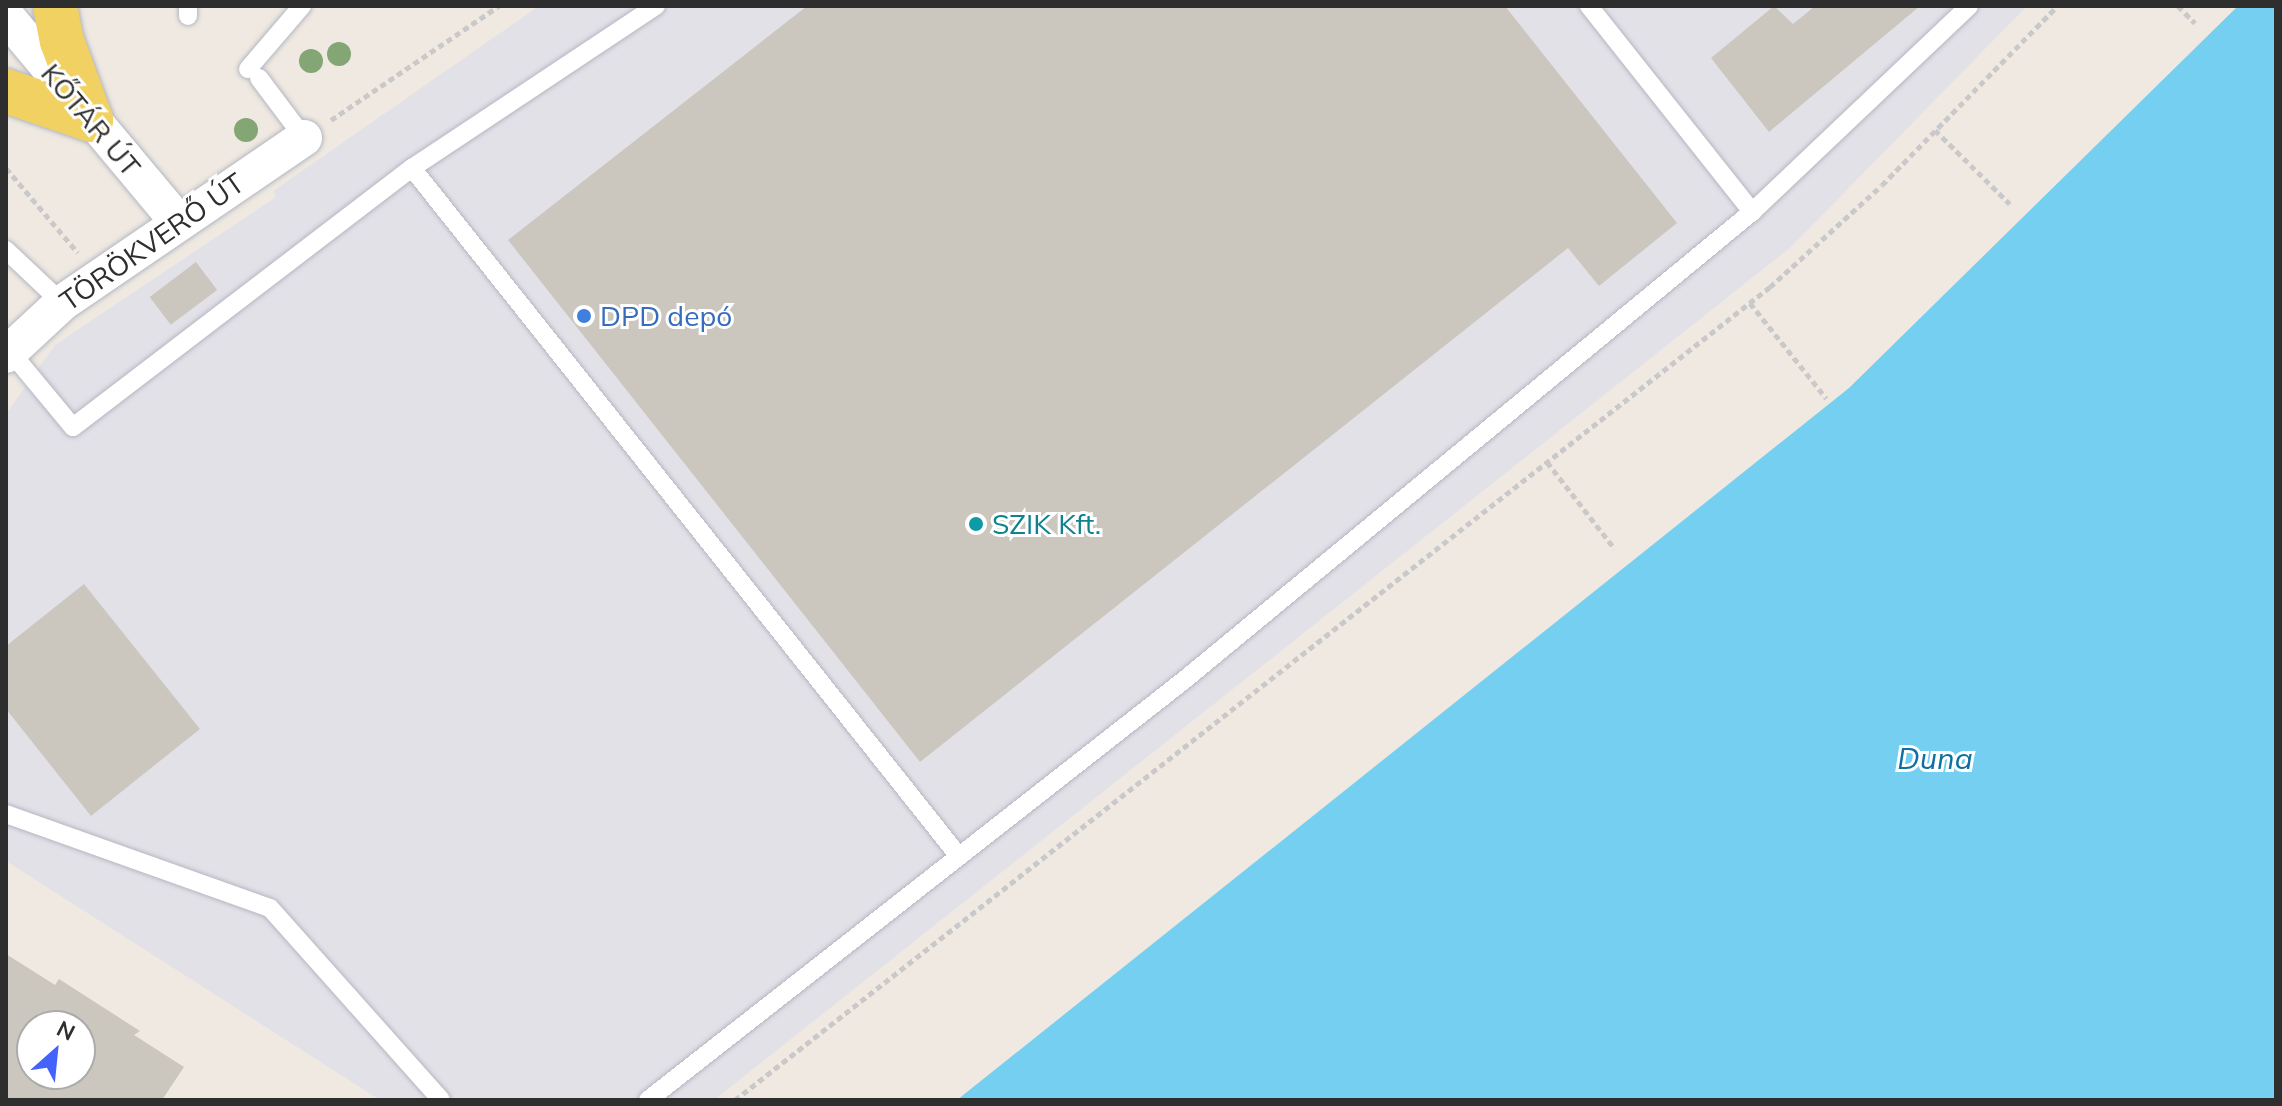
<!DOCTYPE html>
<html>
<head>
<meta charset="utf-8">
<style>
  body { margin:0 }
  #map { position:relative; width:2282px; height:1106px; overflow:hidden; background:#efe9e1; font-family:Mulish,sans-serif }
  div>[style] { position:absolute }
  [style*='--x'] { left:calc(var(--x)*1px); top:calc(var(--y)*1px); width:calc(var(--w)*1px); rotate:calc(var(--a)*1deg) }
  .industrial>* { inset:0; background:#e3e1e8 }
  .water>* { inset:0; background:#75cff0 }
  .building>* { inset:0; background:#cbc7bf; transform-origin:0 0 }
  .path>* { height:5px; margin-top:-2.5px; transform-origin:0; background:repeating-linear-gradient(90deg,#c9c9c9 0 6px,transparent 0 10px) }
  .roads { filter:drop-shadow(0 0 2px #b4b7c1) drop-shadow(0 0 2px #b4b7c1) }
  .lane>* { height:18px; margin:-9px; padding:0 9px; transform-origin:9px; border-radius:9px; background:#fff }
  .street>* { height:36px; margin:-18px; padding:0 18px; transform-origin:18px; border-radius:18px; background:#fff }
  .primary>* { height:44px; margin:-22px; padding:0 22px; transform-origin:22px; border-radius:22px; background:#f2d163 }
  .trees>* { width:24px; height:24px; margin:-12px; border-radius:50%; background:#84a574 }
  .dots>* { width:22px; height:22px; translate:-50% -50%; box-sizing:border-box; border:4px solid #fff; border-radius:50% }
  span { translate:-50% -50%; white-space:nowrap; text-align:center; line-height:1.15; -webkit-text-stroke:6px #fff; paint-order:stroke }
  .street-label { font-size:28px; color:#2e2e2e }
  .shop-label { font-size:28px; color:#366cbe }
  .left { translate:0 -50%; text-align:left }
  .culture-label { font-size:28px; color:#0d838f }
  .water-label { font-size:30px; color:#0d6fa3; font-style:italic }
  .frame { position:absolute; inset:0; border:8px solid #2e2e2e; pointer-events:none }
  .north { position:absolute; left:16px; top:1010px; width:80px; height:80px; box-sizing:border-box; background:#fff; border:2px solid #ababab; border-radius:50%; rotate:27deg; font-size:22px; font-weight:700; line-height:32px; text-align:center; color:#2e2e2e }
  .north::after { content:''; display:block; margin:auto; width:28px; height:36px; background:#4264fb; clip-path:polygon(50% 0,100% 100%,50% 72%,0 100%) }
</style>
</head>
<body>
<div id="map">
  <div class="industrial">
    <div style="clip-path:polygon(539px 6px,2027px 6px,1791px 247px,714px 1100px,380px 1100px,6px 861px,6px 414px,55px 345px,276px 197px,273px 191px)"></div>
  </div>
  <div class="water">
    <div style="clip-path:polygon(2238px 6px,2276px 6px,2276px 1100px,957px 1100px,1849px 388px)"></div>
  </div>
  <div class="building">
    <div style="clip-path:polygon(807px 6px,1505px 6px,1677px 223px,1599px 286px,1568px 248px,920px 762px,508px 240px)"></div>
    <div style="clip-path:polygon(1774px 6px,1793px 24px,1815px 6px,1920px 6px,1769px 132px,1711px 58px)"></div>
    <div style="left:196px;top:262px;width:35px;height:58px;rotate:53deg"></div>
    <div style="clip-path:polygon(84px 584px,200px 729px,91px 816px,6px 709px,6px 646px)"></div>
    <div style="clip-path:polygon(evenodd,6px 954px,55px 985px,59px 979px,140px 1031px,134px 1035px,184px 1067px,162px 1100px,6px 1100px,6px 954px,32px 1026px,80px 1026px,80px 1074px,32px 1074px,32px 1026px)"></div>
  </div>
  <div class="path">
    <div style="--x:2178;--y:6;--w:24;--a:45"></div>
    <div style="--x:331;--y:120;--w:203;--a:-34.2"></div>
    <div style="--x:1935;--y:130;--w:105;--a:44.6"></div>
    <div style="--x:6;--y:168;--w:111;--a:49.7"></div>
    <div style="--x:1750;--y:303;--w:122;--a:51.3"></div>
    <div style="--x:1547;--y:462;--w:110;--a:52"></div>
    <div style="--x:735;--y:1100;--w:1316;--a:-38.15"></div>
    <div style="--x:1770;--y:287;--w:151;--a:-42.3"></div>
    <div style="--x:1882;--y:185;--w:250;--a:-45.6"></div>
  </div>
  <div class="roads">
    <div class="lane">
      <div style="--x:1589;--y:6;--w:263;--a:51.6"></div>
      <div style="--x:1752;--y:212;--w:299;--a:-43.5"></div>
      <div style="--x:188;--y:16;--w:10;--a:-90"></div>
      <div style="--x:248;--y:69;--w:83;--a:-49.4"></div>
      <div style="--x:259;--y:78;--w:75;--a:53.1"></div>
      <div style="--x:412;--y:168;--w:876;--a:51.53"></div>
      <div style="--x:6;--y:250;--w:77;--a:43.4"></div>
      <div style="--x:9;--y:350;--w:100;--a:50.3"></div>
      <div style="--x:73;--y:427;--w:427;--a:-37.4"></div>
      <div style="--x:412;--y:168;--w:293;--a:-33.6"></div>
      <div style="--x:6;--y:814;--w:280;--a:19.6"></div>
      <div style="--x:270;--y:908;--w:257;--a:48.3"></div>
      <div style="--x:648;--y:1100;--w:680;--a:-38.07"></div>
      <div style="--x:1183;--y:681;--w:737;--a:-39.5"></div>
    </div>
    <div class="street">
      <div style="--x:6;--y:16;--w:268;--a:50.1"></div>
      <div style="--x:6;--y:355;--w:76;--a:-42.9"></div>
      <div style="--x:62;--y:303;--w:293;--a:-34.3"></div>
    </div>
    <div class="primary">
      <div style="--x:55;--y:6;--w:36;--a:79"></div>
      <div style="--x:62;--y:41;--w:84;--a:69.8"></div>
      <div style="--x:6;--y:91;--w:90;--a:18.8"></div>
    </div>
  </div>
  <div class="trees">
    <div style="left:339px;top:54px"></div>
    <div style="left:311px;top:61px"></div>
    <div style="left:246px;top:130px"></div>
  </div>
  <div class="dots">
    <div style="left:584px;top:316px;background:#3f7fe0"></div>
    <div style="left:976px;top:524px;background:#0f9aa8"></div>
  </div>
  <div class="street-label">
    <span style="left:91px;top:120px;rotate:50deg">KŐTÁR ÚT</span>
    <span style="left:152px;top:242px;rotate:-35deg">TÖRÖKVERŐ ÚT</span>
  </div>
  <div class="shop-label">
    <span class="left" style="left:600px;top:316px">DPD depó</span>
  </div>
  <div class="culture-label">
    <span class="left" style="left:992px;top:524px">SZIK Kft.</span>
  </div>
  <div class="water-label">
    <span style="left:1935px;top:758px">Duna</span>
  </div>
  <div class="frame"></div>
  <div class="north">N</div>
</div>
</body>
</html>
